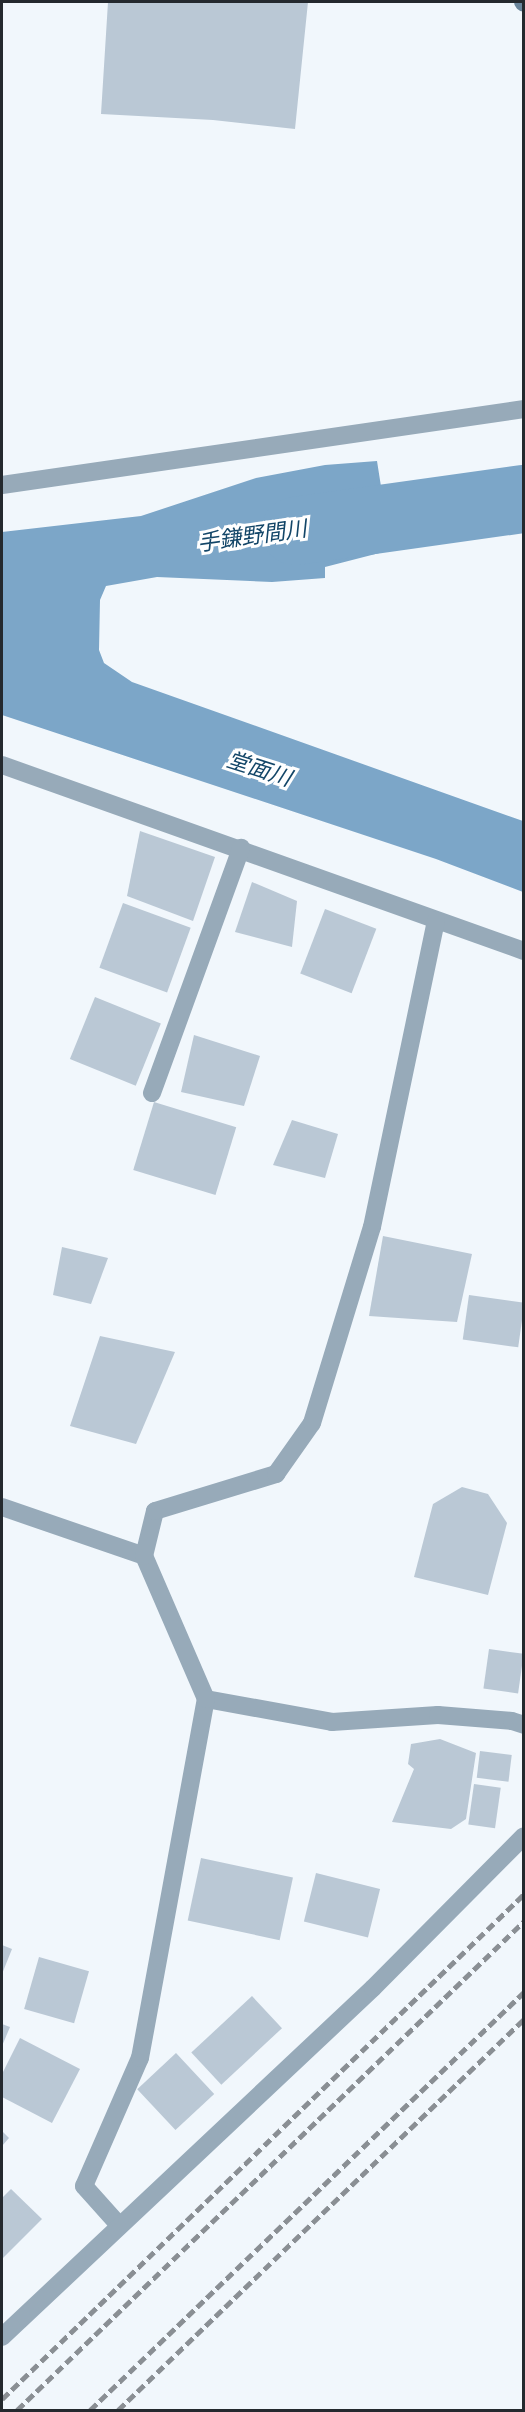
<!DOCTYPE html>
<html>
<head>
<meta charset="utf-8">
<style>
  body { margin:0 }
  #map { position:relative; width:525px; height:2412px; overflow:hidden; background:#f1f7fc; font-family:Cabin,"Noto Sans JP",sans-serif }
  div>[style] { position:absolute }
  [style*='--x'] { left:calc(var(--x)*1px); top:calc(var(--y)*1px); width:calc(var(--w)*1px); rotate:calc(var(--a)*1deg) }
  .water>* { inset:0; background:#7ca6c8 }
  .river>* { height:68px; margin:-34px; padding:0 34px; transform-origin:34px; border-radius:34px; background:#7ca6c8 }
  .building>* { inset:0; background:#bac8d5; transform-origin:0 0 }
  .street>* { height:18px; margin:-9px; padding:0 9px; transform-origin:9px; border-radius:9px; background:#97aab9 }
  .secondary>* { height:18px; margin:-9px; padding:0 9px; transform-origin:9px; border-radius:9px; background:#69859b }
  .rail>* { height:4.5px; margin-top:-2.25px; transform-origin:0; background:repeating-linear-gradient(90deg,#8a8f94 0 9px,transparent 0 13.5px) }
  span { translate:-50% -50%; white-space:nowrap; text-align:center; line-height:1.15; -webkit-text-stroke:6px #fff; paint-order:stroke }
  .water-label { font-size:22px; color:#134668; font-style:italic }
  .frame { position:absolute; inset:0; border:3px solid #24292e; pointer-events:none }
</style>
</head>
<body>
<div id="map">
  <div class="water">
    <div style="clip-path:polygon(377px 461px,391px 550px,325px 567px,325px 578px,272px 582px,157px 577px,106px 586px,100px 600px,99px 650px,104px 663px,132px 682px,523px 821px,523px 892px,436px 859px,2px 715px,2px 532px,141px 516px,256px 478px,325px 465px)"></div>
  </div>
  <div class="river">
    <div style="--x:295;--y:531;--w:231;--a:-8"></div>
  </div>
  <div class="building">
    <div style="clip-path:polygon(108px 2px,308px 2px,295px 129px,213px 120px,101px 114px)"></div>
    <div style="clip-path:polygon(140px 831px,215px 857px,193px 921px,127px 896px)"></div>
    <div style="clip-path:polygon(252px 882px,297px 901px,292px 947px,235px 932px)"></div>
    <div style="left:123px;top:903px;width:72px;height:69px;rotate:20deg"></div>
    <div style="left:325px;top:909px;width:55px;height:69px;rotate:21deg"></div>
    <div style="left:95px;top:997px;width:71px;height:67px;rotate:22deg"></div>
    <div style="clip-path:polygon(194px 1035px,260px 1056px,244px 1106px,181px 1092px)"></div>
    <div style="left:154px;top:1102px;width:86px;height:71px;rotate:17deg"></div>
    <div style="clip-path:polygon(292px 1120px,338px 1134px,325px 1178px,273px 1165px)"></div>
    <div style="clip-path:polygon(383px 1236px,472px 1254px,457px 1322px,369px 1316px)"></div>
    <div style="clip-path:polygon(62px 1247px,108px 1258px,91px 1304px,53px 1295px)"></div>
    <div style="left:469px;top:1295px;width:56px;height:45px;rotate:8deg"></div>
    <div style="clip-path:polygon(100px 1336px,175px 1352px,136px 1444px,70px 1426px)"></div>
    <div style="clip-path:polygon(462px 1487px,488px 1494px,507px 1523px,488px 1595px,414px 1577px,433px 1504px)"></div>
    <div style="left:489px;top:1649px;width:35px;height:40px;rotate:8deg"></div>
    <div style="clip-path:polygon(440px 1739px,476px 1753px,466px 1819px,451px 1829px,392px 1822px,414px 1769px,408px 1764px,411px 1744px)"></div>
    <div style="left:480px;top:1751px;width:32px;height:27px;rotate:7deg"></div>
    <div style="left:474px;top:1784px;width:27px;height:41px;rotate:8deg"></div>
    <div style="left:201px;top:1858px;width:94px;height:64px;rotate:12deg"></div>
    <div style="left:316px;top:1873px;width:66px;height:50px;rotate:14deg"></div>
    <div style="clip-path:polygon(2px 1945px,12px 1949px,2px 1974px)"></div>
    <div style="left:39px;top:1957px;width:52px;height:54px;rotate:16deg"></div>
    <div style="left:252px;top:1996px;width:44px;height:83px;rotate:47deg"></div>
    <div style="clip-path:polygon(2px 2024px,10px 2027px,2px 2046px)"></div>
    <div style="clip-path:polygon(20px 2038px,80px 2069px,52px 2123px,2px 2097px,2px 2074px)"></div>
    <div style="left:176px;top:2053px;width:56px;height:53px;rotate:47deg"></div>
    <div style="clip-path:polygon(2px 2131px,9px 2138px,2px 2146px)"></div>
    <div style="clip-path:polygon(11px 2189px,42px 2219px,2px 2259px,2px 2198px)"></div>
  </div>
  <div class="street">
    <div style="--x:2;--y:485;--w:528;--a:-8.28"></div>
    <div style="--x:2;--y:765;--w:554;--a:19.61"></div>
    <div style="--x:152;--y:1093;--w:261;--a:-70"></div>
    <div style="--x:2;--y:1507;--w:150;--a:19"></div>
    <div style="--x:206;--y:1699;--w:128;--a:10.3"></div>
    <div style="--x:332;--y:1722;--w:106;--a:-3.8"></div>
    <div style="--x:438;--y:1715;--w:74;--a:4.6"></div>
    <div style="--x:512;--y:1721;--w:13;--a:18"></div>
    <div style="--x:118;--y:2224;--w:51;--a:-131.8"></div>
    <div style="--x:84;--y:2186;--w:140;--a:-66.4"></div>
    <div style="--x:140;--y:2058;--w:365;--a:-79.6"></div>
    <div style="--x:206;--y:1699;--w:156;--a:-113.4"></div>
    <div style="--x:144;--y:1556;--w:46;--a:-76.3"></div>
    <div style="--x:155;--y:1511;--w:127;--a:-17"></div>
    <div style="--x:276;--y:1474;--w:62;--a:-54.8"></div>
    <div style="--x:312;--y:1423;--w:205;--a:-73"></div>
    <div style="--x:372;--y:1227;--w:313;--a:-78.2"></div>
    <div style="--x:2;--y:2337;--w:509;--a:-43.25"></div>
    <div style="--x:373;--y:1988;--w:214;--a:-45.2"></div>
  </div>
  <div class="secondary">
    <div style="--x:523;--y:2;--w:1;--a:45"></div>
  </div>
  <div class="rail">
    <div style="--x:2;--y:2399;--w:726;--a:-44.05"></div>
    <div style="--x:17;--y:2410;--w:704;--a:-43.96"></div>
    <div style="--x:90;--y:2410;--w:603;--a:-43.92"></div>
    <div style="--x:118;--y:2410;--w:564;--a:-43.92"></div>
  </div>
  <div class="water-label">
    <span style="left:252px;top:536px;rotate:-8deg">手鎌野間川</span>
    <span style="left:259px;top:769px;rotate:18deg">堂面川</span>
  </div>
  <div class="frame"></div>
</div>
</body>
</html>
